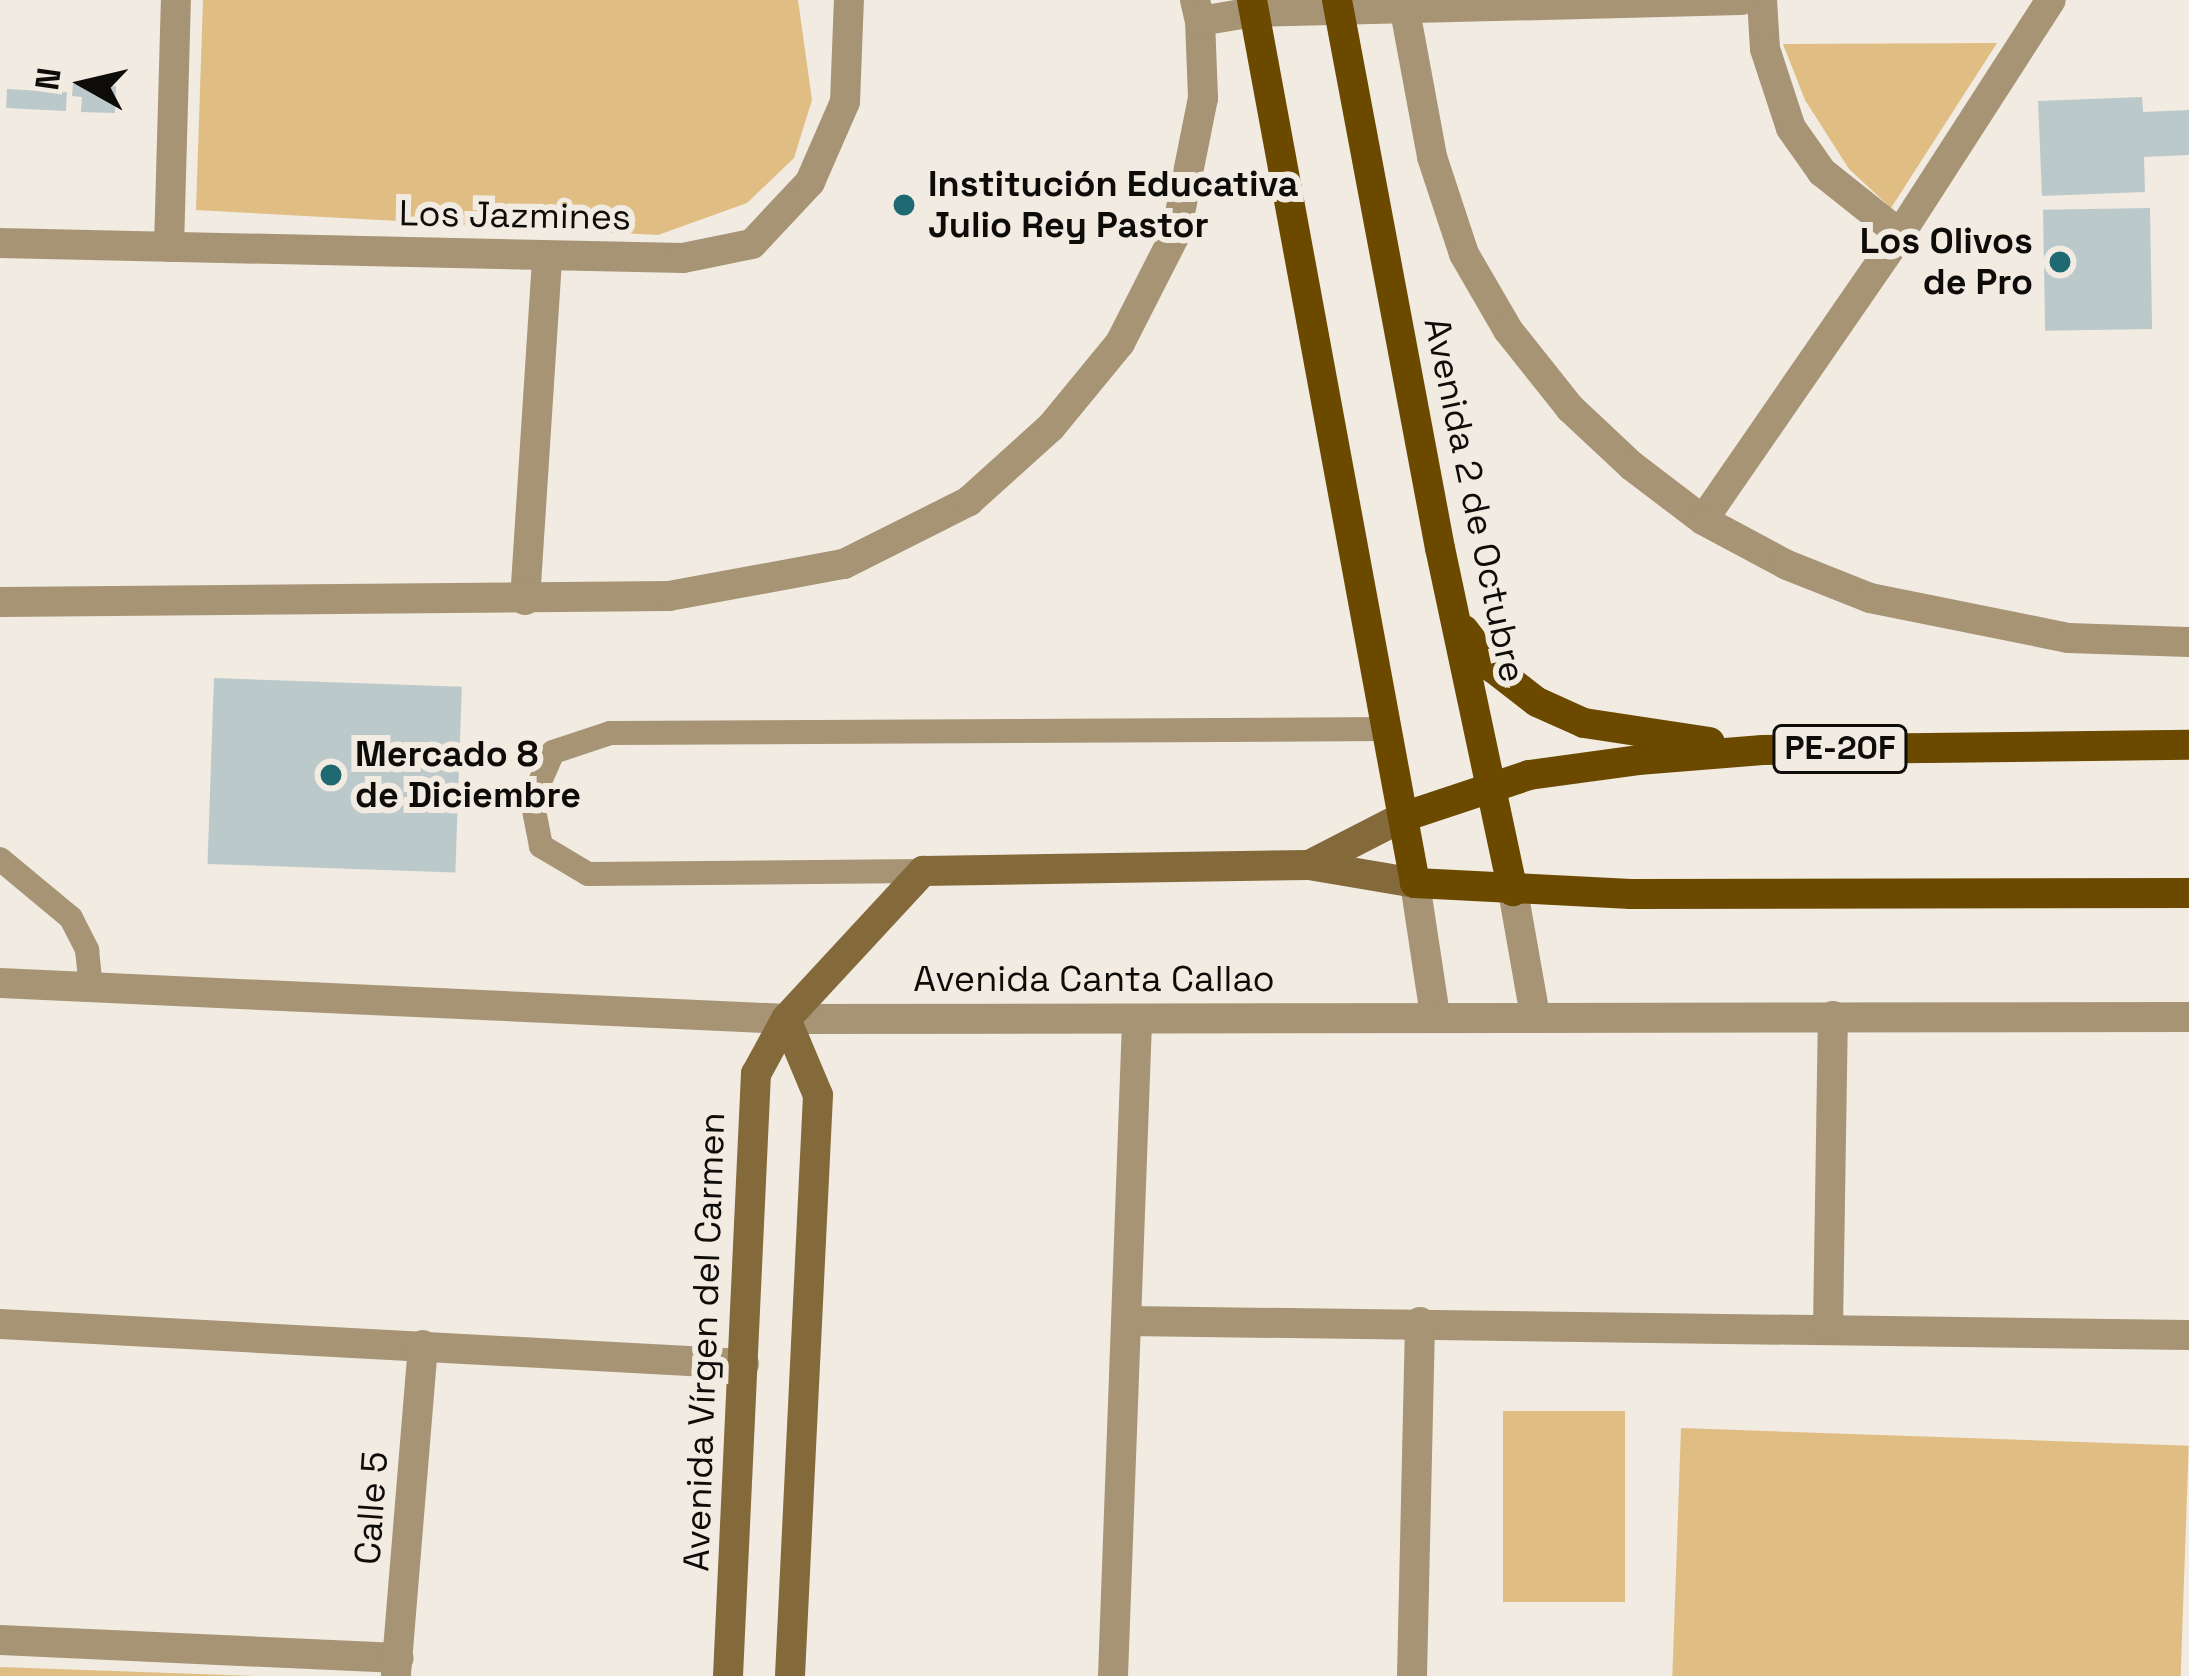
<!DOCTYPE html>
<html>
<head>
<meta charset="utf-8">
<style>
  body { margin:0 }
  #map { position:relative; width:2189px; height:1676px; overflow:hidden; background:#f1ebe2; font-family:"Space Grotesk",sans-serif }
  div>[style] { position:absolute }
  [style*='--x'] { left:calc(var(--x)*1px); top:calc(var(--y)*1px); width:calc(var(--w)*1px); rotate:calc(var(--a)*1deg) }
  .green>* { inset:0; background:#e0bd83; transform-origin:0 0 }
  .building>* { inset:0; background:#bcc9ca; transform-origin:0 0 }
  .service>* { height:24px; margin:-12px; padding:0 12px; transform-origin:12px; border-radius:12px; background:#a69475 }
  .minor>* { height:30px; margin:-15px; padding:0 15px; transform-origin:15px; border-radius:15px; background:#a69475 }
  .tertiary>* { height:30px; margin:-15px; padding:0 15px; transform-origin:15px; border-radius:15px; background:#a69475 }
  .secondary>* { height:30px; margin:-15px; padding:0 15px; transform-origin:15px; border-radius:15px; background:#84693a }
  .primary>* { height:30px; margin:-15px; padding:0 15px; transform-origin:15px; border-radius:15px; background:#6b4a00 }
  .dots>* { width:33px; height:33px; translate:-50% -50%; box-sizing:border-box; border:6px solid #f1ebe2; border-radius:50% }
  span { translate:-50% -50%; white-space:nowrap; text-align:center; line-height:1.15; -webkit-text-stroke:12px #f1ebe2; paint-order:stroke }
  .shield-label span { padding:3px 9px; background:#f1ebe2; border:3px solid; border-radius:9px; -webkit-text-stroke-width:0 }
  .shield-label { font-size:33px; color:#0e0c09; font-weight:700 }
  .poi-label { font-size:36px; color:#0e0c09; font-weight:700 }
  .left { translate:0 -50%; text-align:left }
  .right { translate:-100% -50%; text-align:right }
  .street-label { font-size:36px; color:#0e0c09 }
  .north { position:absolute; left:24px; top:24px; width:120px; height:120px; -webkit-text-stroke:9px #f1ebe2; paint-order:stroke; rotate:278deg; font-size:33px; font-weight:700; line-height:48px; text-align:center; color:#0e0c09 }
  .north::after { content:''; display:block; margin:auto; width:42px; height:54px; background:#0e0c09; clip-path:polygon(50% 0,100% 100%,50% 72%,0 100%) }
</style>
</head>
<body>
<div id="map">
  <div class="green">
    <div style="clip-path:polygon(203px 0,798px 0,812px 100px,794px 158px,747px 203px,658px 235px,196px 210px)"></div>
    <div style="clip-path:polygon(1997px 43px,1891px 208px,1849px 169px,1805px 100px,1783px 44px)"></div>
    <div style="left:1503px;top:1411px;width:122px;height:191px"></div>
    <div style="left:1681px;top:1428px;width:508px;height:248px;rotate:2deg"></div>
    <div style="clip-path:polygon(0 1667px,257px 1676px,0 1676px)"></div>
  </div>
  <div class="building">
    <div style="clip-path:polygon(73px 84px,116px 86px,115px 113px,81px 112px,82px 97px,72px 96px)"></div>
    <div style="left:7px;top:89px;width:60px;height:19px;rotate:3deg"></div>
    <div style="clip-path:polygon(2142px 97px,2143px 112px,2189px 110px,2189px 155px,2144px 157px,2145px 192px,2042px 196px,2038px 101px)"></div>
    <div style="left:2150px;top:208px;width:121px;height:107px;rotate:89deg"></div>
    <div style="left:214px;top:678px;width:248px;height:186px;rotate:2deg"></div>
  </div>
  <div class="service">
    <div style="--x:0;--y:859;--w:92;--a:39.7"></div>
    <div style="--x:71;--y:918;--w:36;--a:63"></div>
    <div style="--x:87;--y:950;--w:36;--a:84"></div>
    <div style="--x:923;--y:871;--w:335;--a:179.5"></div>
    <div style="--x:588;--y:874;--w:55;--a:-149.2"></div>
    <div style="--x:541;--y:846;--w:47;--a:-101.1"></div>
    <div style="--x:532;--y:800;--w:52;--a:-66.4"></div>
    <div style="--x:553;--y:752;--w:60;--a:-18.4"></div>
    <div style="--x:610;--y:733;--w:778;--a:-0.29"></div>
  </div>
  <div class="minor">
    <div style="--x:1762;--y:0;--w:49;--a:86.5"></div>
    <div style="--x:1765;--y:49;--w:83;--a:71.8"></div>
    <div style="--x:1791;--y:128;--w:54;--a:54.8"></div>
    <div style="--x:1822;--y:172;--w:100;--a:38.5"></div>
    <div style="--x:1254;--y:12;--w:487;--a:-1.4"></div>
    <div style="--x:0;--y:243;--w:683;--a:1.26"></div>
    <div style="--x:683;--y:258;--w:70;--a:-11.5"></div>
    <div style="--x:752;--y:244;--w:85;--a:-46.9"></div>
    <div style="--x:810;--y:182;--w:87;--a:-66.4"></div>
    <div style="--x:845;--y:102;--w:102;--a:-87.8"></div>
    <div style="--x:169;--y:247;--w:247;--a:-88.4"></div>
    <div style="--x:1703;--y:520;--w:347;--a:-55.4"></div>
    <div style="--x:1900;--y:234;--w:278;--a:-57.2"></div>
    <div style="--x:525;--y:600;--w:345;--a:-86.3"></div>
    <div style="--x:0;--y:602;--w:669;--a:-0.51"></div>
    <div style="--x:669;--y:596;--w:178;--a:-10.4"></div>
    <div style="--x:844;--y:564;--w:140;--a:-26.7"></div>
    <div style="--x:969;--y:501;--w:110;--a:-42.1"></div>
    <div style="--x:1051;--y:427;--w:109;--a:-50.6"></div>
    <div style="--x:1120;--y:343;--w:123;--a:-63"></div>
    <div style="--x:1176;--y:233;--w:138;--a:-78.7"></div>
    <div style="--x:1203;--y:98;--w:77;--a:-92.2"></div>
    <div style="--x:1129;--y:1321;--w:1060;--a:0.76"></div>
    <div style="--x:0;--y:1324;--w:745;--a:3.08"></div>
    <div style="--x:1828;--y:1328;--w:312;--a:-89.1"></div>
    <div style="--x:0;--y:1640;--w:399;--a:2.6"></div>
    <div style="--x:396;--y:1674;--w:330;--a:-85.3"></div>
    <div style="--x:1113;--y:1676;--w:654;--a:-87.9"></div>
    <div style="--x:1412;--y:1676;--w:354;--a:-88.7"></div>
  </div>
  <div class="tertiary">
    <div style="--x:1195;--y:0;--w:22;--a:77"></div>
    <div style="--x:1200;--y:21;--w:55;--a:-9.5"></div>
    <div style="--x:1403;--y:0;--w:160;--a:79.5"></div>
    <div style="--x:1432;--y:157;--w:102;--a:71.7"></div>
    <div style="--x:1464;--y:254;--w:88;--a:59.9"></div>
    <div style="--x:1508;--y:330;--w:100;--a:51.5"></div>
    <div style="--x:1570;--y:408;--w:85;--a:43.1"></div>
    <div style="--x:1632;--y:466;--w:89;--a:37.3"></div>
    <div style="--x:1703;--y:520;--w:95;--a:28.2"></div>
    <div style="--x:1787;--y:565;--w:89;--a:21.7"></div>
    <div style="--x:1870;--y:598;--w:202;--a:11.4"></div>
    <div style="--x:2068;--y:638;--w:121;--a:1.9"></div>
    <div style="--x:1415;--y:883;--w:134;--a:81.4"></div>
    <div style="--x:1513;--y:891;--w:127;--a:80"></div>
    <div style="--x:0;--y:983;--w:787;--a:2.62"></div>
    <div style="--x:786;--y:1019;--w:1403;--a:-0.08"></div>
  </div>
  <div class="secondary">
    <div style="--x:1309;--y:865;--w:106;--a:-27.1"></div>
    <div style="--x:786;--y:1019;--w:82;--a:67.2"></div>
    <div style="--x:818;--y:1095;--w:582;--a:92.76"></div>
    <div style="--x:728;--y:1676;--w:603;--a:-87.34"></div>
    <div style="--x:756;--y:1074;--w:63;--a:-61.4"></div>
    <div style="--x:786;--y:1019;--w:202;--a:-47.2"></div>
    <div style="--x:923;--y:871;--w:386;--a:-0.9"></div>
    <div style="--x:1309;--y:865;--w:108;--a:9.6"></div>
  </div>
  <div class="primary">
    <div style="--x:1252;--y:0;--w:898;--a:79.54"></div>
    <div style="--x:1415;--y:883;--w:216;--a:2.9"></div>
    <div style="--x:1631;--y:894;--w:558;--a:-0.1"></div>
    <div style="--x:1337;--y:0;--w:558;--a:79.36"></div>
    <div style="--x:1440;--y:548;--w:351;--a:78"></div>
    <div style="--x:1464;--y:630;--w:48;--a:52.7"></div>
    <div style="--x:1493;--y:668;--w:56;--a:37.7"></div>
    <div style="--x:1537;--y:702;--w:51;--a:24.1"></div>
    <div style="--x:1584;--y:723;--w:127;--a:8.6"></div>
    <div style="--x:1403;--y:817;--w:133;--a:-18.4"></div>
    <div style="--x:1529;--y:775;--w:110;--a:-7.8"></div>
    <div style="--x:1638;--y:760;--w:125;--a:-4.6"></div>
    <div style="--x:1763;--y:750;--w:426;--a:-0.7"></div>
  </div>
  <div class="dots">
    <div style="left:904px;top:205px;background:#1e6972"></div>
    <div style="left:2060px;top:262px;background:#1e6972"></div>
    <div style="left:331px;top:775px;background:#1e6972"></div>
  </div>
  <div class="shield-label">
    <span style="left:1840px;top:749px">PE-20F</span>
  </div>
  <div class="poi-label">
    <span class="left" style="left:928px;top:205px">Institución Educativa<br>Julio Rey Pastor</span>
    <span class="right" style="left:2033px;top:262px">Los Olivos<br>de Pro</span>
    <span class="left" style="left:355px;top:775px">Mercado 8<br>de Diciembre</span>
  </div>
  <div class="street-label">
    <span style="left:515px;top:216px;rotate:1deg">Los Jazmines</span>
    <span style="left:1474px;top:500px;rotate:78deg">Avenida 2 de Octubre</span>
    <span style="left:1094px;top:980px">Avenida Canta Callao</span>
    <span style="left:705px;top:1342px;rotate:-88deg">Avenida Vírgen del Carmen</span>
    <span style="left:372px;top:1508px;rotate:-86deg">Calle 5</span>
  </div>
  <div class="north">N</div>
</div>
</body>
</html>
